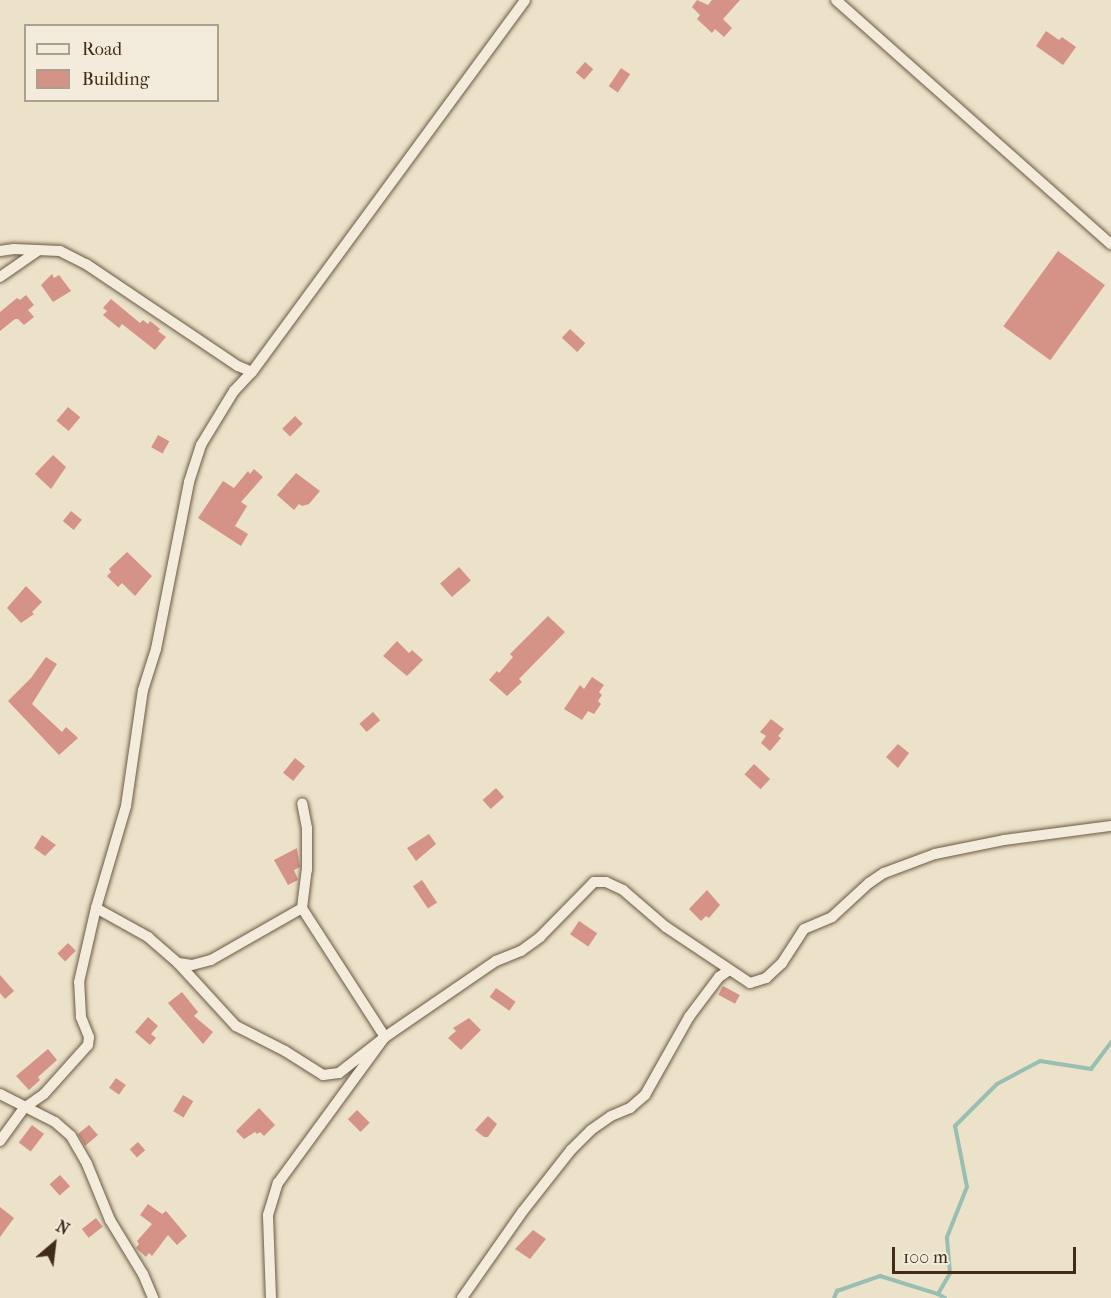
<!DOCTYPE html>
<html>
<head>
<meta charset="utf-8">
<style>
  body { margin:0 }
  #map { position:relative; width:1111px; height:1298px; overflow:hidden; background:#ece2c9; font-family:"IM FELL French Canon",serif }
  div>[style] { position:absolute }
  [style*='--x'] { left:calc(var(--x)*1px); top:calc(var(--y)*1px); width:calc(var(--w)*1px); rotate:calc(var(--a)*1deg) }
  .stream>* { height:4px; margin:-2px; padding:0 2px; transform-origin:2px; border-radius:2px; background:#99beb3 }
  .building>* { inset:0; background:#d59387; transform-origin:0 0 }
  .roads { filter:drop-shadow(0 0 2px #6c5a44) drop-shadow(0 0 2px #6c5a44) }
  .minor>* { height:10px; margin:-5px; padding:0 5px; transform-origin:5px; border-radius:5px; background:#f3ecdc }
  span { translate:-50% -50%; white-space:nowrap; text-align:center; line-height:1.15; -webkit-text-stroke:4.5px #f3ecdc; paint-order:stroke }
  .legend { position:absolute; left:24px; top:24px; width:195px; height:78px; box-sizing:border-box; background:#f3ecdc; border:2px solid #aca08d; margin:0; padding:8px 10px; list-style:none; font-size:18px; color:#412d17 }
  .legend li { display:flex; align-items:center; gap:12px; height:30px }
  .legend b { width:30px; border:2px solid #aca08d }
  .north { position:absolute; left:24px; top:1214px; width:60px; height:60px; -webkit-text-stroke:4px #f3ecdc; paint-order:stroke; rotate:28deg; font-size:16px; font-weight:700; line-height:24px; text-align:center; color:#412d17 }
  .north::after { content:''; display:block; margin:auto; width:21px; height:27px; background:#412d17; clip-path:polygon(50% 0,100% 100%,50% 72%,0 100%) }
  .scale { position:absolute; left:892px; top:1247px; width:184px; height:27px; box-sizing:border-box; border:3px solid #412d17; border-top:0; padding-left:8px; font-size:18px; line-height:21px; white-space:nowrap; color:#412d17; -webkit-text-stroke:4px #f3ecdc; paint-order:stroke }
</style>
</head>
<body>
<div id="map">
  <div class="stream">
    <div style="--x:938;--y:1294;--w:8;--a:30"></div>
    <div style="--x:834;--y:1298;--w:8;--a:-67"></div>
    <div style="--x:837;--y:1291;--w:46;--a:-19.2"></div>
    <div style="--x:880;--y:1276;--w:61;--a:17.2"></div>
    <div style="--x:938;--y:1294;--w:24;--a:-60"></div>
    <div style="--x:950;--y:1273;--w:36;--a:-95"></div>
    <div style="--x:947;--y:1237;--w:54;--a:-68.2"></div>
    <div style="--x:967;--y:1187;--w:62;--a:-101.1"></div>
    <div style="--x:955;--y:1126;--w:59;--a:-45"></div>
    <div style="--x:997;--y:1084;--w:49;--a:-28.1"></div>
    <div style="--x:1040;--y:1061;--w:52;--a:8.9"></div>
    <div style="--x:1091;--y:1069;--w:34;--a:-53"></div>
  </div>
  <div class="building">
    <div style="clip-path:polygon(697px 0,708px 5px,712px 0,740px 0,723px 19px,732px 28px,724px 37px,715px 29px,712px 33px,697px 19px,700px 15px,692px 7px)"></div>
    <div style="clip-path:polygon(1046px 31px,1059px 40px,1062px 37px,1076px 47px,1063px 65px,1036px 46px)"></div>
    <div style="left:585px;top:62px;width:11px;height:14px;rotate:41deg"></div>
    <div style="left:621px;top:68px;width:11px;height:22px;rotate:34deg"></div>
    <div style="left:1058px;top:251px;width:58px;height:93px;rotate:36deg"></div>
    <div style="clip-path:polygon(52px 274px,54px 278px,59px 275px,71px 291px,53px 302px,41px 285px)"></div>
    <div style="clip-path:polygon(26px 295px,34px 305px,28px 310px,34px 317px,24px 325px,18px 319px,15px 319px,0 331px,0 312px,17px 298px,20px 300px)"></div>
    <div style="clip-path:polygon(111px 299px,140px 323px,143px 320px,148px 324px,150px 321px,160px 329px,158px 331px,166px 337px,155px 350px,122px 324px,119px 328px,103px 315px,107px 311px,103px 308px)"></div>
    <div style="left:570px;top:329px;width:21px;height:12px;rotate:43deg"></div>
    <div style="left:68px;top:407px;width:16px;height:18px;rotate:40deg"></div>
    <div style="left:295px;top:416px;width:11px;height:18px;rotate:45deg"></div>
    <div style="left:158px;top:435px;width:13px;height:14px;rotate:29deg"></div>
    <div style="clip-path:polygon(53px 455px,66px 467px,51px 489px,35px 474px)"></div>
    <div style="clip-path:polygon(254px 469px,263px 477px,241px 502px,247px 506px,235px 526px,248px 534px,241px 546px,198px 518px,223px 481px,234px 488px,248px 471px,250px 474px)"></div>
    <div style="clip-path:polygon(296px 473px,320px 491px,309px 504px,302px 506px,299px 504px,294px 510px,277px 495px)"></div>
    <div style="left:71px;top:511px;width:14px;height:13px;rotate:39deg"></div>
    <div style="clip-path:polygon(127px 552px,152px 576px,135px 596px,122px 583px,118px 587px,107px 576px,111px 572px,109px 569px)"></div>
    <div style="left:459px;top:567px;width:18px;height:25px;rotate:49deg"></div>
    <div style="clip-path:polygon(26px 586px,42px 602px,32px 612px,34px 614px,21px 623px,7px 608px)"></div>
    <div style="clip-path:polygon(548px 616px,565px 632px,519px 679px,522px 682px,507px 696px,489px 680px,497px 671px,499px 673px,513px 657px,510px 654px)"></div>
    <div style="clip-path:polygon(397px 641px,409px 653px,412px 650px,423px 660px,407px 676px,383px 656px)"></div>
    <div style="clip-path:polygon(46px 657px,57px 664px,32px 704px,62px 732px,66px 727px,78px 738px,59px 755px,8px 701px,31px 678px)"></div>
    <div style="clip-path:polygon(592px 677px,604px 685px,599px 692px,602px 695px,598px 701px,601px 704px,594px 714px,588px 711px,582px 720px,564px 709px,580px 685px,584px 689px)"></div>
    <div style="left:373px;top:712px;width:11px;height:18px;rotate:49deg"></div>
    <div style="clip-path:polygon(771px 719px,784px 729px,778px 736px,781px 738px,770px 751px,761px 743px,766px 736px,760px 732px)"></div>
    <div style="clip-path:polygon(898px 744px,909px 753px,898px 768px,886px 757px)"></div>
    <div style="left:295px;top:758px;width:13px;height:19px;rotate:39deg"></div>
    <div style="left:754px;top:764px;width:22px;height:14px;rotate:43deg"></div>
    <div style="left:496px;top:788px;width:12px;height:18px;rotate:48deg"></div>
    <div style="clip-path:polygon(429px 834px,436px 844px,416px 861px,407px 848px)"></div>
    <div style="clip-path:polygon(42px 835px,56px 845px,45px 856px,34px 848px)"></div>
    <div style="clip-path:polygon(297px 848px,300px 867px,294px 870px,298px 880px,288px 885px,274px 860px)"></div>
    <div style="left:422px;top:880px;width:27px;height:11px;rotate:56deg"></div>
    <div style="clip-path:polygon(707px 890px,720px 905px,709px 918px,706px 916px,701px 921px,689px 909px)"></div>
    <div style="left:579px;top:921px;width:22px;height:16px;rotate:34deg"></div>
    <div style="left:68px;top:943px;width:11px;height:15px;rotate:45deg"></div>
    <div style="clip-path:polygon(0 975px,14px 991px,5px 999px,0 993px)"></div>
    <div style="left:723px;top:986px;width:19px;height:10px;rotate:28deg"></div>
    <div style="left:496px;top:988px;width:24px;height:11px;rotate:35deg"></div>
    <div style="clip-path:polygon(182px 992px,198px 1012px,194px 1016px,213px 1032px,203px 1044px,168px 1003px)"></div>
    <div style="clip-path:polygon(148px 1017px,158px 1026px,151px 1034px,156px 1038px,150px 1045px,135px 1032px)"></div>
    <div style="clip-path:polygon(469px 1018px,481px 1030px,461px 1050px,448px 1038px,456px 1031px,453px 1028px)"></div>
    <div style="clip-path:polygon(48px 1049px,57px 1060px,38px 1077px,40px 1080px,29px 1090px,16px 1076px)"></div>
    <div style="left:116px;top:1078px;width:12px;height:12px;rotate:35deg"></div>
    <div style="left:183px;top:1095px;width:12px;height:19px;rotate:31deg"></div>
    <div style="clip-path:polygon(259px 1108px,275px 1125px,264px 1136px,260px 1132px,257px 1134px,255px 1132px,244px 1139px,236px 1131px)"></div>
    <div style="left:357px;top:1110px;width:18px;height:13px;rotate:45deg"></div>
    <div style="clip-path:polygon(488px 1116px,497px 1124px,488px 1137px,484px 1137px,475px 1130px)"></div>
    <div style="left:32px;top:1125px;width:15px;height:22px;rotate:37deg"></div>
    <div style="clip-path:polygon(89px 1125px,98px 1135px,85px 1146px,78px 1134px)"></div>
    <div style="left:138px;top:1142px;width:11px;height:11px;rotate:49deg"></div>
    <div style="left:60px;top:1175px;width:15px;height:14px;rotate:48deg"></div>
    <div style="clip-path:polygon(148px 1204px,162px 1214px,166px 1211px,187px 1236px,177px 1245px,168px 1235px,152px 1256px,149px 1253px,146px 1257px,136px 1248px,139px 1244px,137px 1241px,152px 1224px,140px 1215px)"></div>
    <div style="clip-path:polygon(0 1207px,14px 1218px,0 1237px)"></div>
    <div style="left:96px;top:1218px;width:11px;height:18px;rotate:52deg"></div>
    <div style="clip-path:polygon(533px 1230px,546px 1239px,530px 1259px,515px 1249px)"></div>
  </div>
  <div class="roads">
    <div class="minor">
      <div style="--x:836;--y:0;--w:368;--a:41.6"></div>
      <div style="--x:0;--y:251;--w:14;--a:-8"></div>
      <div style="--x:14;--y:249;--w:46;--a:2.5"></div>
      <div style="--x:60;--y:251;--w:29;--a:27"></div>
      <div style="--x:86;--y:264;--w:183;--a:33.9"></div>
      <div style="--x:238;--y:366;--w:15;--a:23"></div>
      <div style="--x:0;--y:277;--w:47;--a:-34.7"></div>
      <div style="--x:96;--y:908;--w:60;--a:29.1"></div>
      <div style="--x:148;--y:937;--w:40;--a:41"></div>
      <div style="--x:178;--y:963;--w:86;--a:47.4"></div>
      <div style="--x:236;--y:1026;--w:55;--a:27"></div>
      <div style="--x:285;--y:1051;--w:45;--a:32.3"></div>
      <div style="--x:323;--y:1075;--w:16;--a:-7"></div>
      <div style="--x:339;--y:1073;--w:58;--a:-38"></div>
      <div style="--x:385;--y:1037;--w:153;--a:-122.8"></div>
      <div style="--x:302;--y:908;--w:38;--a:-83"></div>
      <div style="--x:307;--y:870;--w:42;--a:-90"></div>
      <div style="--x:307;--y:828;--w:25;--a:-101"></div>
      <div style="--x:178;--y:963;--w:14;--a:8"></div>
      <div style="--x:192;--y:965;--w:20;--a:-15"></div>
      <div style="--x:211;--y:960;--w:105;--a:-29.7"></div>
      <div style="--x:0;--y:1094;--w:62;--a:27"></div>
      <div style="--x:55;--y:1122;--w:21;--a:41"></div>
      <div style="--x:71;--y:1136;--w:32;--a:60"></div>
      <div style="--x:87;--y:1164;--w:61;--a:67.7"></div>
      <div style="--x:110;--y:1220;--w:63;--a:58.6"></div>
      <div style="--x:143;--y:1274;--w:26;--a:67"></div>
      <div style="--x:0;--y:1141;--w:41;--a:-54"></div>
      <div style="--x:24;--y:1108;--w:24;--a:-35"></div>
      <div style="--x:44;--y:1094;--w:66;--a:-48.1"></div>
      <div style="--x:88;--y:1045;--w:8;--a:-83"></div>
      <div style="--x:89;--y:1037;--w:22;--a:-112"></div>
      <div style="--x:81;--y:1017;--w:35;--a:-93"></div>
      <div style="--x:79;--y:982;--w:76;--a:-77.1"></div>
      <div style="--x:96;--y:908;--w:106;--a:-73.6"></div>
      <div style="--x:126;--y:806;--w:117;--a:-81.7"></div>
      <div style="--x:143;--y:690;--w:43;--a:-72.4"></div>
      <div style="--x:156;--y:649;--w:170;--a:-78.8"></div>
      <div style="--x:189;--y:482;--w:39;--a:-72"></div>
      <div style="--x:201;--y:445;--w:63;--a:-58.6"></div>
      <div style="--x:234;--y:391;--w:26;--a:-47"></div>
      <div style="--x:252;--y:372;--w:461;--a:-53.7"></div>
      <div style="--x:271;--y:1298;--w:83;--a:-92.1"></div>
      <div style="--x:268;--y:1215;--w:34;--a:-73"></div>
      <div style="--x:278;--y:1183;--w:181;--a:-53.8"></div>
      <div style="--x:385;--y:1037;--w:135;--a:-34.4"></div>
      <div style="--x:496;--y:961;--w:27;--a:-22"></div>
      <div style="--x:521;--y:951;--w:24;--a:-36"></div>
      <div style="--x:540;--y:937;--w:77;--a:-45.5"></div>
      <div style="--x:594;--y:882;--w:12;--a:0"></div>
      <div style="--x:606;--y:882;--w:19;--a:25"></div>
      <div style="--x:623;--y:890;--w:57;--a:40.7"></div>
      <div style="--x:666;--y:927;--w:101;--a:33.7"></div>
      <div style="--x:750;--y:983;--w:17;--a:-17"></div>
      <div style="--x:766;--y:978;--w:22;--a:-43"></div>
      <div style="--x:782;--y:963;--w:40;--a:-57.1"></div>
      <div style="--x:804;--y:929;--w:30;--a:-23"></div>
      <div style="--x:832;--y:917;--w:50;--a:-42.6"></div>
      <div style="--x:869;--y:883;--w:18;--a:-34"></div>
      <div style="--x:884;--y:873;--w:54;--a:-20.4"></div>
      <div style="--x:935;--y:854;--w:70;--a:-11.5"></div>
      <div style="--x:1004;--y:840;--w:108;--a:-7.5"></div>
      <div style="--x:462;--y:1298;--w:106;--a:-55"></div>
      <div style="--x:523;--y:1211;--w:78;--a:-51.8"></div>
      <div style="--x:571;--y:1150;--w:28;--a:-45"></div>
      <div style="--x:591;--y:1130;--w:24;--a:-35"></div>
      <div style="--x:611;--y:1116;--w:21;--a:-23"></div>
      <div style="--x:630;--y:1108;--w:20;--a:-41"></div>
      <div style="--x:645;--y:1095;--w:90;--a:-60.6"></div>
      <div style="--x:689;--y:1017;--w:50;--a:-53.1"></div>
      <div style="--x:719;--y:977;--w:11;--a:-34"></div>
    </div>
  </div>
  <ul class="legend">
  <li><b style="height:8px;background:#f3ecdc"></b>Road</li>
  <li><b style="height:16px;background:#d59387"></b>Building</li>
  </ul>
  <div class="north">N</div>
  <div class="scale">100 m</div>
</div>
</body>
</html>
